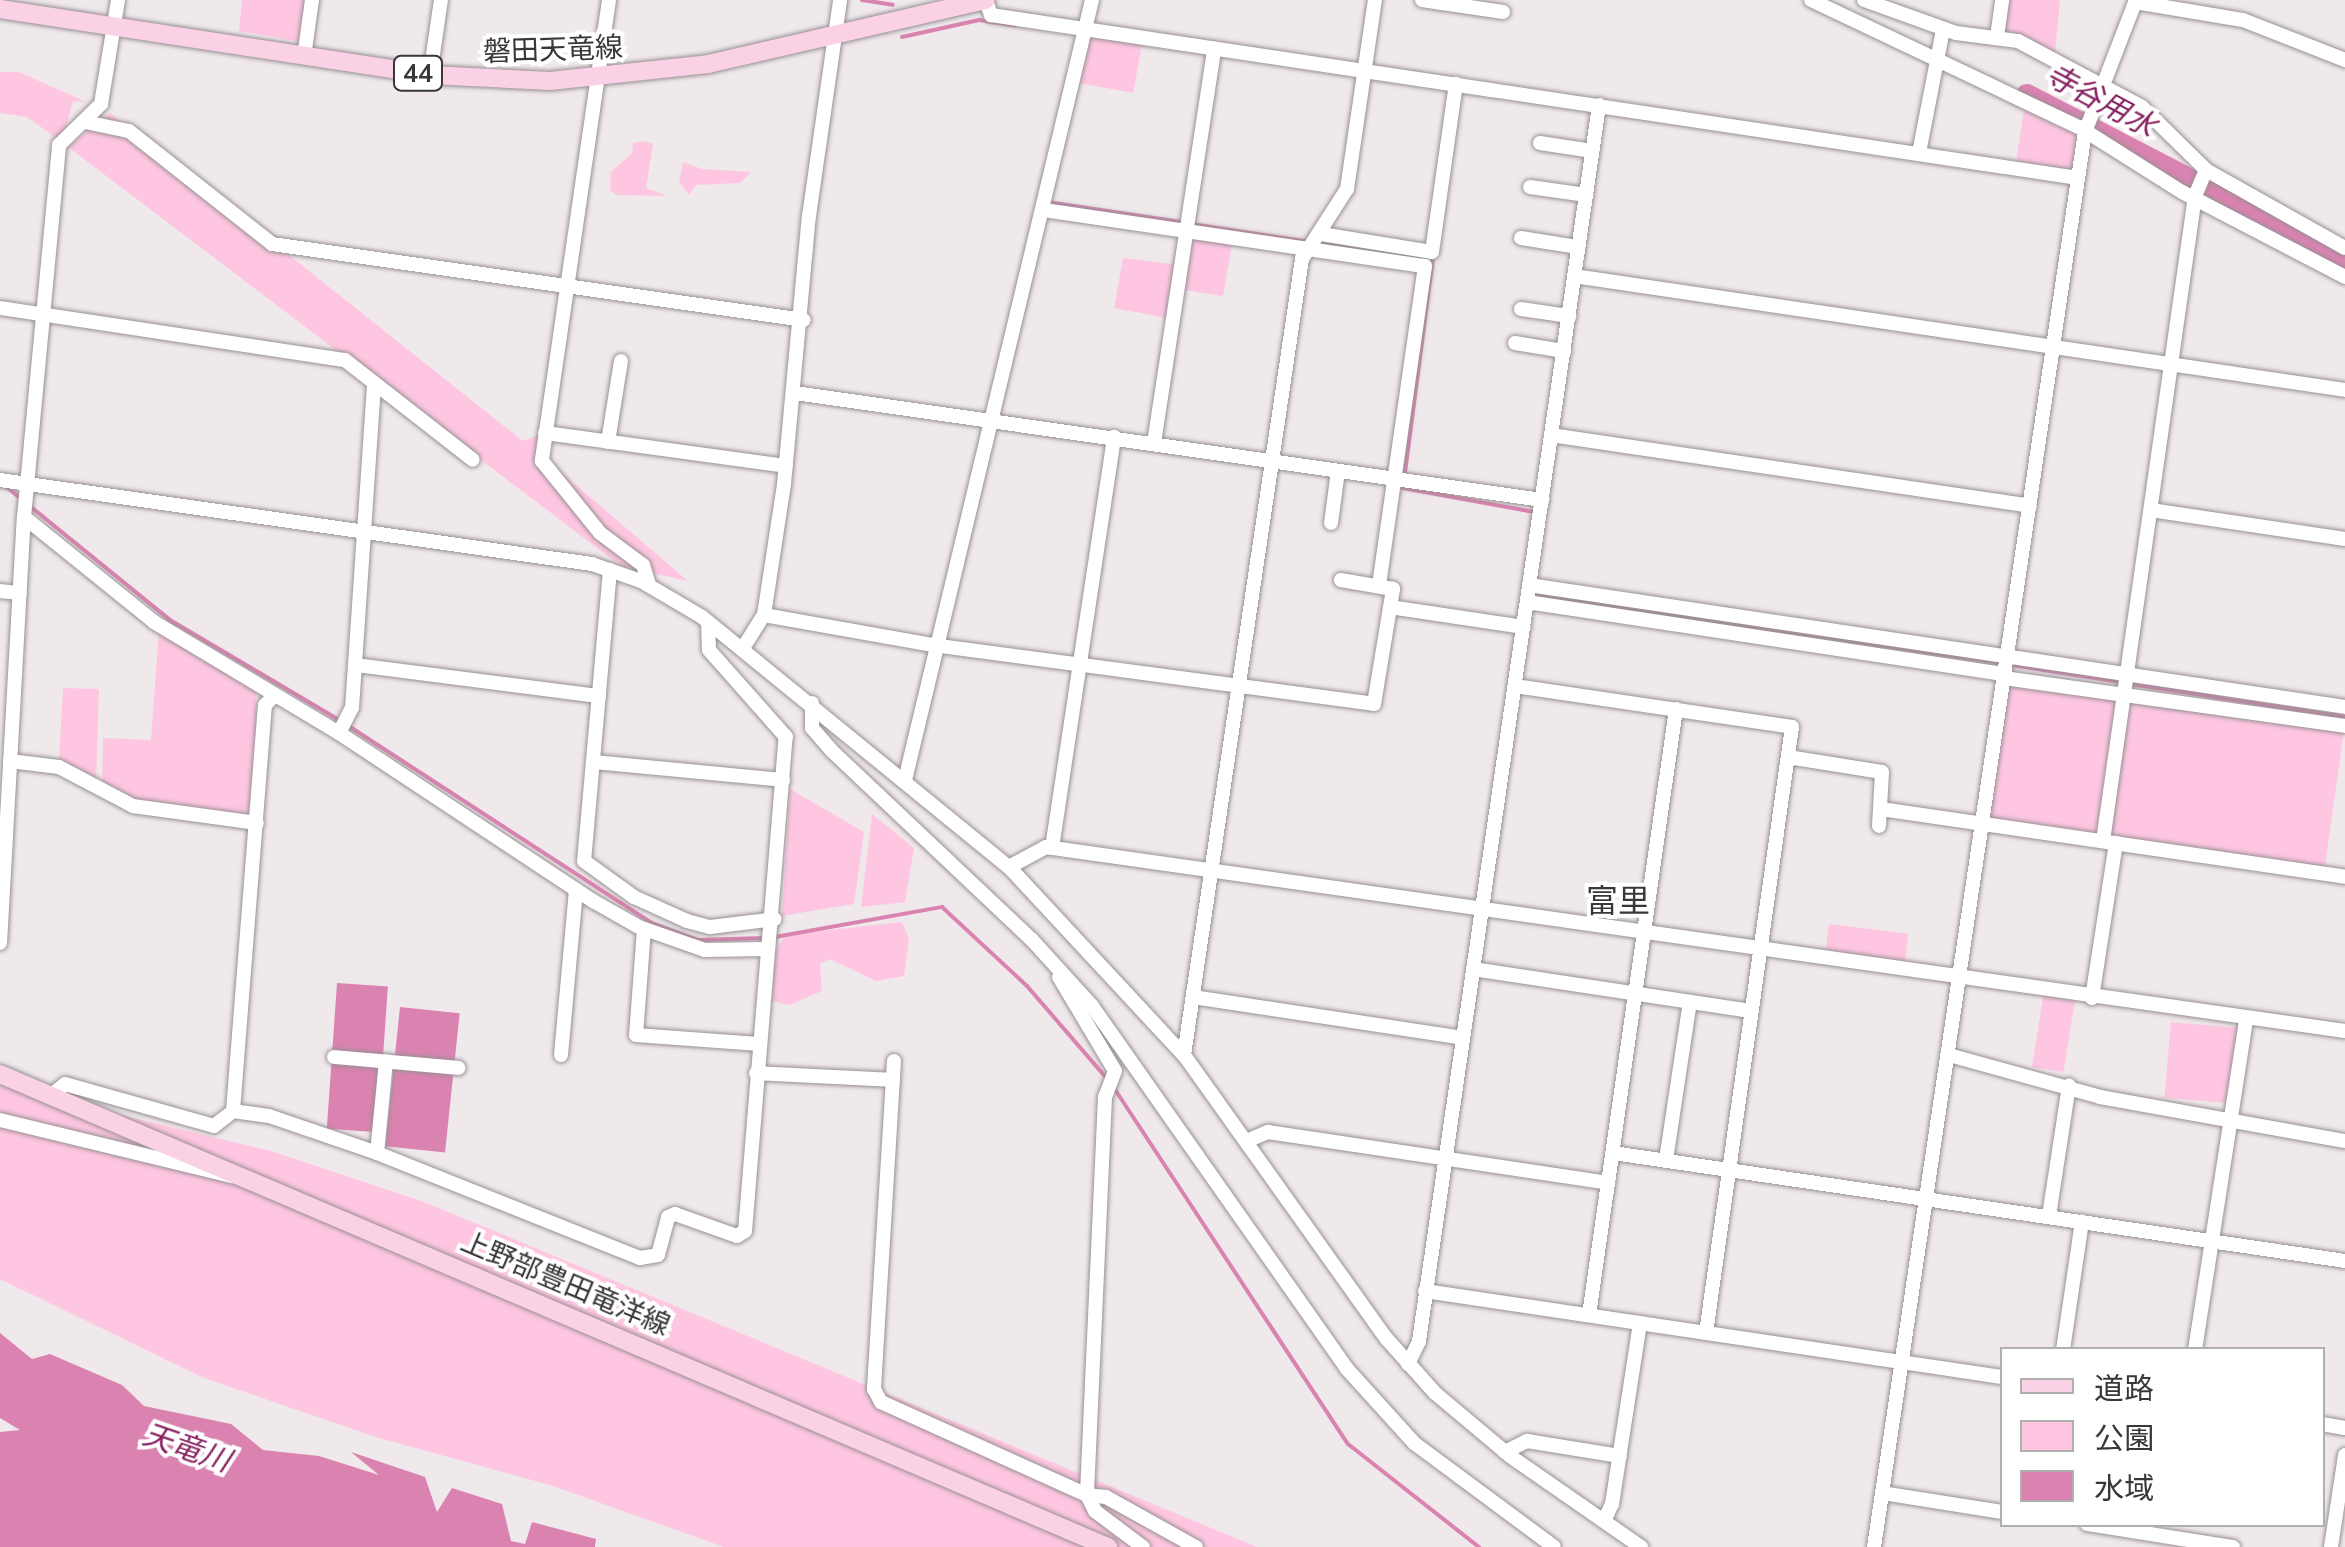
<!DOCTYPE html>
<html>
<head>
<meta charset="utf-8">
<style>
  body { margin:0 }
  #map { position:relative; width:2345px; height:1547px; overflow:hidden; background:#f0e9ec; font-family:Mulish,"Noto Sans JP",sans-serif }
  div>[style] { position:absolute }
  [style*='--x'] { left:calc(var(--x)*1px); top:calc(var(--y)*1px); width:calc(var(--w)*1px); rotate:calc(var(--a)*1deg) }
  .green>* { inset:0; background:#fec6e1; transform-origin:0 0 }
  .water>* { inset:0; background:#da83b1; transform-origin:0 0 }
  .stream>* { height:4px; margin:-2px; padding:0 2px; transform-origin:2px; border-radius:2px; background:#da83b1 }
  .river>* { height:22px; margin:-11px; padding:0 11px; transform-origin:11px; border-radius:11px; background:#da83b1 }
  .roads { filter:drop-shadow(0 0 2px #979093) drop-shadow(0 0 2px #979093) }
  .minor>* { height:14px; margin:-7px; padding:0 7px; transform-origin:7px; border-radius:7px; background:#fff }
  .major>* { height:18px; margin:-9px; padding:0 9px; transform-origin:9px; border-radius:9px; background:#fbd1e6 }
  span { translate:-50% -50%; white-space:nowrap; text-align:center; line-height:1.15; -webkit-text-stroke:8px #fff; paint-order:stroke }
  .shield-label span { padding:2px 8px; background:#fff; border:2px solid; border-radius:8px; -webkit-text-stroke-width:0 }
  .shield-label { font-size:25px; color:#3a3738; font-weight:700 }
  .street-label { font-size:28px; color:#3a3738 }
  .water-label { font-size:30px; color:#851f5e; font-style:italic }
  .quarter-label { font-size:32px; color:#3a3738 }
  .legend { position:absolute; left:2000px; top:1347px; width:325px; height:180px; box-sizing:border-box; background:#fff; border:2px solid #b0afaf; margin:0; padding:12px 18px; list-style:none; font-size:30px; color:#3a3738 }
  .legend li { display:flex; align-items:center; gap:20px; height:50px }
  .legend b { width:50px; border:2px solid #b0afaf }
</style>
</head>
<body>
<div id="map">
  <div class="green">
    <div style="clip-path:polygon(242px 0,308px 0,302px 42px,239px 31px)"></div>
    <div style="clip-path:polygon(2007px 0,2060px 0,2055px 55px,2001px 31px)"></div>
    <div style="left:1088px;top:33px;width:55px;height:51px;rotate:10deg"></div>
    <div style="clip-path:polygon(0 72px,19px 72px,86px 102px,73px 101px,62px 142px,27px 117px,0 113px)"></div>
    <div style="clip-path:polygon(2024px 110px,2077px 135px,2074px 177px,2015px 168px)"></div>
    <div style="clip-path:polygon(110px 113px,523px 441px,545px 433px,542px 456px,688px 581px,621px 566px,68px 147px)"></div>
    <div style="clip-path:polygon(645px 141px,653px 144px,646px 188px,667px 196px,617px 195px,610px 190px,611px 172px,632px 153px,633px 143px)"></div>
    <div style="clip-path:polygon(683px 162px,702px 169px,751px 172px,740px 183px,696px 185px,689px 195px,679px 182px)"></div>
    <div style="clip-path:polygon(1186px 231px,1233px 238px,1223px 296px,1178px 289px,1173px 319px,1114px 308px,1123px 258px,1180px 265px)"></div>
    <div style="clip-path:polygon(159px 630px,257px 688px,252px 817px,135px 802px,102px 786px,103px 738px,151px 740px)"></div>
    <div style="left:2004px;top:678px;width:344px;height:147px;rotate:8deg"></div>
    <div style="clip-path:polygon(63px 688px,99px 689px,96px 782px,59px 761px)"></div>
    <div style="clip-path:polygon(790px 789px,864px 832px,854px 904px,782px 916px)"></div>
    <div style="clip-path:polygon(872px 814px,914px 848px,905px 902px,861px 907px)"></div>
    <div style="clip-path:polygon(902px 922px,909px 939px,904px 976px,876px 981px,830px 959px,820px 964px,822px 991px,789px 1005px,772px 1001px,775px 953px,785px 935px)"></div>
    <div style="left:1829px;top:924px;width:80px;height:33px;rotate:7deg"></div>
    <div style="left:2044px;top:991px;width:32px;height:77px;rotate:9deg"></div>
    <div style="left:2171px;top:1022px;width:73px;height:76px;rotate:5deg"></div>
    <div style="clip-path:polygon(0 1086px,271px 1151px,424px 1202px,1257px 1547px,724px 1547px,550px 1485px,379px 1438px,204px 1378px,0 1279px)"></div>
  </div>
  <div class="water">
    <div style="left:337px;top:983px;width:51px;height:146px;rotate:4deg"></div>
    <div style="left:400px;top:1007px;width:60px;height:140px;rotate:6deg"></div>
    <div style="clip-path:polygon(0 1333px,32px 1359px,50px 1354px,122px 1385px,144px 1406px,231px 1424px,263px 1450px,319px 1456px,379px 1475px,351px 1452px,425px 1477px,437px 1512px,452px 1488px,502px 1504px,511px 1541px,525px 1544px,532px 1522px,596px 1539px,595px 1547px,0 1547px,0 1432px,20px 1430px,0 1418px)"></div>
  </div>
  <div class="stream">
    <div style="--x:862;--y:0;--w:31;--a:9"></div>
    <div style="--x:902;--y:37;--w:79;--a:-12.4"></div>
    <div style="--x:979;--y:20;--w:36;--a:9"></div>
    <div style="--x:1047;--y:202;--w:135;--a:8.5"></div>
    <div style="--x:1191;--y:224;--w:120;--a:8.6"></div>
    <div style="--x:1319;--y:243;--w:45;--a:6.3"></div>
    <div style="--x:1433;--y:257;--w:233;--a:97.4"></div>
    <div style="--x:1403;--y:488;--w:133;--a:10.4"></div>
    <div style="--x:4;--y:485;--w:21;--a:39"></div>
    <div style="--x:31;--y:507;--w:179;--a:39.1"></div>
    <div style="--x:170;--y:620;--w:196;--a:30.6"></div>
    <div style="--x:1532;--y:595;--w:475;--a:8.2"></div>
    <div style="--x:2012;--y:665;--w:110;--a:8.9"></div>
    <div style="--x:2130;--y:684;--w:218;--a:8.7"></div>
    <div style="--x:347;--y:725;--w:366;--a:33"></div>
    <div style="--x:654;--y:924;--w:47;--a:20"></div>
    <div style="--x:698;--y:940;--w:67;--a:-1.7"></div>
    <div style="--x:775;--y:937;--w:170;--a:-10.2"></div>
    <div style="--x:942;--y:907;--w:116;--a:42.9"></div>
    <div style="--x:1027;--y:986;--w:124;--a:49.2"></div>
    <div style="--x:1114;--y:1088;--w:426;--a:56.7"></div>
    <div style="--x:1348;--y:1444;--w:167;--a:38.2"></div>
  </div>
  <div class="river">
    <div style="--x:2027;--y:95;--w:358;--a:27.4"></div>
  </div>
  <div class="roads">
    <div class="minor">
      <div style="--x:609;--y:0;--w:466;--a:98.3"></div>
      <div style="--x:542;--y:461;--w:92;--a:51.1"></div>
      <div style="--x:600;--y:533;--w:54;--a:36.7"></div>
      <div style="--x:643;--y:565;--w:21;--a:73"></div>
      <div style="--x:986;--y:0;--w:16;--a:72"></div>
      <div style="--x:991;--y:15;--w:1099;--a:8.53"></div>
      <div style="--x:1422;--y:0;--w:82;--a:8.4"></div>
      <div style="--x:1811;--y:0;--w:297;--a:25.4"></div>
      <div style="--x:2079;--y:127;--w:122;--a:32.3"></div>
      <div style="--x:2182;--y:192;--w:184;--a:27.5"></div>
      <div style="--x:1864;--y:0;--w:98;--a:19.7"></div>
      <div style="--x:1956;--y:33;--w:63;--a:7.4"></div>
      <div style="--x:2018;--y:41;--w:140;--a:28"></div>
      <div style="--x:2142;--y:107;--w:90;--a:44.5"></div>
      <div style="--x:2206;--y:170;--w:159;--a:29.3"></div>
      <div style="--x:2135;--y:2;--w:109;--a:9.5"></div>
      <div style="--x:2243;--y:20;--w:110;--a:21.4"></div>
      <div style="--x:1997;--y:37;--w:37;--a:-82"></div>
      <div style="--x:304;--y:57;--w:58;--a:-82"></div>
      <div style="--x:430;--y:75;--w:76;--a:-81.7"></div>
      <div style="--x:85;--y:122;--w:45;--a:11.6"></div>
      <div style="--x:129;--y:131;--w:182;--a:38.3"></div>
      <div style="--x:272;--y:244;--w:537;--a:8.13"></div>
      <div style="--x:1540;--y:143;--w:53;--a:8.7"></div>
      <div style="--x:1919;--y:153;--w:125;--a:-79"></div>
      <div style="--x:1530;--y:187;--w:57;--a:8.1"></div>
      <div style="--x:1044;--y:210;--w:385;--a:8.4"></div>
      <div style="--x:1425;--y:266;--w:323;--a:98.2"></div>
      <div style="--x:1321;--y:234;--w:112;--a:9.2"></div>
      <div style="--x:1432;--y:252;--w:170;--a:-81.9"></div>
      <div style="--x:1521;--y:238;--w:58;--a:9"></div>
      <div style="--x:1574;--y:276;--w:779;--a:8.41"></div>
      <div style="--x:0;--y:308;--w:349;--a:8.6"></div>
      <div style="--x:345;--y:360;--w:162;--a:38"></div>
      <div style="--x:1521;--y:309;--w:49;--a:8.3"></div>
      <div style="--x:1515;--y:343;--w:50;--a:9.3"></div>
      <div style="--x:795;--y:393;--w:755;--a:8.15"></div>
      <div style="--x:545;--y:433;--w:243;--a:7.8"></div>
      <div style="--x:1551;--y:435;--w:484;--a:8.4"></div>
      <div style="--x:608;--y:442;--w:82;--a:-80.9"></div>
      <div style="--x:1154;--y:443;--w:399;--a:-81.3"></div>
      <div style="--x:0;--y:480;--w:598;--a:8.08"></div>
      <div style="--x:592;--y:564;--w:52;--a:19.1"></div>
      <div style="--x:641;--y:581;--w:71;--a:30.5"></div>
      <div style="--x:702;--y:617;--w:396;--a:39.2"></div>
      <div style="--x:1009;--y:867;--w:257;--a:47.1"></div>
      <div style="--x:1184;--y:1055;--w:348;--a:54.5"></div>
      <div style="--x:1386;--y:1338;--w:74;--a:48.3"></div>
      <div style="--x:1435;--y:1393;--w:98;--a:40"></div>
      <div style="--x:1510;--y:1456;--w:160;--a:34.8"></div>
      <div style="--x:2151;--y:510;--w:196;--a:8.5"></div>
      <div style="--x:24;--y:517;--w:167;--a:38.9"></div>
      <div style="--x:154;--y:622;--w:216;--a:31"></div>
      <div style="--x:339;--y:733;--w:305;--a:33.5"></div>
      <div style="--x:593;--y:901;--w:53;--a:29.5"></div>
      <div style="--x:639;--y:927;--w:70;--a:19.2"></div>
      <div style="--x:705;--y:950;--w:61;--a:-0.9"></div>
      <div style="--x:1331;--y:523;--w:52;--a:-82.3"></div>
      <div style="--x:610;--y:570;--w:292;--a:95.1"></div>
      <div style="--x:584;--y:861;--w:62;--a:35.8"></div>
      <div style="--x:634;--y:897;--w:58;--a:24.4"></div>
      <div style="--x:687;--y:921;--w:24;--a:15"></div>
      <div style="--x:710;--y:927;--w:65;--a:-7"></div>
      <div style="--x:1529;--y:585;--w:825;--a:8.5"></div>
      <div style="--x:0;--y:591;--w:20;--a:6"></div>
      <div style="--x:1527;--y:602;--w:483;--a:8.6"></div>
      <div style="--x:1390;--y:607;--w:135;--a:8.5"></div>
      <div style="--x:764;--y:615;--w:172;--a:10.1"></div>
      <div style="--x:933;--y:645;--w:445;--a:7.6"></div>
      <div style="--x:1374;--y:704;--w:117;--a:-80.6"></div>
      <div style="--x:1393;--y:589;--w:53;--a:-170.2"></div>
      <div style="--x:743;--y:648;--w:39;--a:-58"></div>
      <div style="--x:764;--y:615;--w:133;--a:-81.3"></div>
      <div style="--x:784;--y:484;--w:269;--a:-84.7"></div>
      <div style="--x:809;--y:216;--w:218;--a:-81.8"></div>
      <div style="--x:356;--y:665;--w:245;--a:7.3"></div>
      <div style="--x:2004;--y:678;--w:344;--a:8"></div>
      <div style="--x:1515;--y:686;--w:280;--a:8.4"></div>
      <div style="--x:1792;--y:727;--w:612;--a:98.08"></div>
      <div style="--x:812;--y:703;--w:25;--a:90"></div>
      <div style="--x:812;--y:728;--w:30;--a:49"></div>
      <div style="--x:832;--y:751;--w:275;--a:43.4"></div>
      <div style="--x:1032;--y:940;--w:89;--a:47.7"></div>
      <div style="--x:1092;--y:1006;--w:444;--a:54.9"></div>
      <div style="--x:1347;--y:1369;--w:100;--a:47.8"></div>
      <div style="--x:1414;--y:1443;--w:174;--a:36.6"></div>
      <div style="--x:339;--y:733;--w:28;--a:-63"></div>
      <div style="--x:352;--y:708;--w:326;--a:-86.1"></div>
      <div style="--x:1788;--y:757;--w:95;--a:9.1"></div>
      <div style="--x:1882;--y:772;--w:54;--a:93.2"></div>
      <div style="--x:10;--y:761;--w:49;--a:7"></div>
      <div style="--x:59;--y:767;--w:84;--a:27.8"></div>
      <div style="--x:133;--y:806;--w:125;--a:7.8"></div>
      <div style="--x:593;--y:762;--w:191;--a:5.4"></div>
      <div style="--x:905;--y:780;--w:802;--a:-76.52"></div>
      <div style="--x:1881;--y:809;--w:469;--a:8.3"></div>
      <div style="--x:2103;--y:841;--w:652;--a:-81.88"></div>
      <div style="--x:2195;--y:196;--w:28;--a:-67"></div>
      <div style="--x:1052;--y:848;--w:416;--a:-81.4"></div>
      <div style="--x:1009;--y:867;--w:42;--a:-28.4"></div>
      <div style="--x:1046;--y:847;--w:1312;--a:8.06"></div>
      <div style="--x:644;--y:929;--w:106;--a:94.3"></div>
      <div style="--x:636;--y:1035;--w:123;--a:4.2"></div>
      <div style="--x:0;--y:943;--w:427;--a:-86.8"></div>
      <div style="--x:24;--y:517;--w:374;--a:-84.6"></div>
      <div style="--x:59;--y:145;--w:59;--a:-44.3"></div>
      <div style="--x:101;--y:104;--w:105;--a:-80.7"></div>
      <div style="--x:1473;--y:969;--w:281;--a:8.6"></div>
      <div style="--x:1059;--y:977;--w:109;--a:59.2"></div>
      <div style="--x:1115;--y:1071;--w:28;--a:111"></div>
      <div style="--x:1105;--y:1097;--w:398;--a:92.6"></div>
      <div style="--x:1087;--y:1495;--w:18;--a:63"></div>
      <div style="--x:1095;--y:1511;--w:60;--a:36.9"></div>
      <div style="--x:1193;--y:997;--w:273;--a:8.6"></div>
      <div style="--x:2092;--y:998;--w:157;--a:-81.2"></div>
      <div style="--x:561;--y:1055;--w:166;--a:-84.8"></div>
      <div style="--x:1184;--y:1055;--w:805;--a:-81.57"></div>
      <div style="--x:1302;--y:259;--w:83;--a:-57.3"></div>
      <div style="--x:1347;--y:189;--w:191;--a:-81.6"></div>
      <div style="--x:1949;--y:1055;--w:157;--a:15.5"></div>
      <div style="--x:2100;--y:1097;--w:249;--a:10.2"></div>
      <div style="--x:334;--y:1057;--w:125;--a:5"></div>
      <div style="--x:894;--y:1061;--w:329;--a:93.5"></div>
      <div style="--x:874;--y:1389;--w:15;--a:62"></div>
      <div style="--x:881;--y:1402;--w:226;--a:24.3"></div>
      <div style="--x:1087;--y:1495;--w:19;--a:6"></div>
      <div style="--x:1106;--y:1497;--w:103;--a:29.1"></div>
      <div style="--x:756;--y:1073;--w:137;--a:2.9"></div>
      <div style="--x:54;--y:1093;--w:14;--a:-39"></div>
      <div style="--x:65;--y:1084;--w:155;--a:15.7"></div>
      <div style="--x:214;--y:1126;--w:24;--a:-38"></div>
      <div style="--x:233;--y:1111;--w:407;--a:-85.5"></div>
      <div style="--x:265;--y:705;--w:14;--a:-45"></div>
      <div style="--x:233;--y:1111;--w:36;--a:8"></div>
      <div style="--x:269;--y:1116;--w:114;--a:18.9"></div>
      <div style="--x:377;--y:1153;--w:283;--a:21.8"></div>
      <div style="--x:640;--y:1258;--w:18;--a:-9"></div>
      <div style="--x:658;--y:1255;--w:39;--a:-75"></div>
      <div style="--x:668;--y:1217;--w:8;--a:-23"></div>
      <div style="--x:675;--y:1214;--w:66;--a:19.5"></div>
      <div style="--x:737;--y:1236;--w:9;--a:-32"></div>
      <div style="--x:745;--y:1231;--w:496;--a:-85.3"></div>
      <div style="--x:786;--y:737;--w:116;--a:-131.5"></div>
      <div style="--x:709;--y:650;--w:28;--a:-92"></div>
      <div style="--x:0;--y:1120;--w:239;--a:13.6"></div>
      <div style="--x:1249;--y:1140;--w:21;--a:-23"></div>
      <div style="--x:1268;--y:1132;--w:344;--a:8.5"></div>
      <div style="--x:377;--y:1153;--w:92;--a:-84.4"></div>
      <div style="--x:1613;--y:1153;--w:740;--a:8.39"></div>
      <div style="--x:1666;--y:1160;--w:160;--a:-81.4"></div>
      <div style="--x:2049;--y:1216;--w:132;--a:-81.3"></div>
      <div style="--x:1425;--y:1291;--w:583;--a:8.48"></div>
      <div style="--x:1589;--y:1315;--w:612;--a:-81.83"></div>
      <div style="--x:2063;--y:1350;--w:130;--a:-81.6"></div>
      <div style="--x:2195;--y:1350;--w:333;--a:-81.2"></div>
      <div style="--x:1408;--y:1364;--w:25;--a:-64"></div>
      <div style="--x:1419;--y:1341;--w:1249;--a:-81.71"></div>
      <div style="--x:2322;--y:1424;--w:23;--a:10"></div>
      <div style="--x:1505;--y:1452;--w:25;--a:-27"></div>
      <div style="--x:1527;--y:1441;--w:94;--a:9.2"></div>
      <div style="--x:1882;--y:1493;--w:121;--a:9"></div>
      <div style="--x:1604;--y:1521;--w:19;--a:-65"></div>
      <div style="--x:1612;--y:1504;--w:183;--a:-81.2"></div>
      <div style="--x:2087;--y:1524;--w:148;--a:9"></div>
      <div style="--x:1874;--y:1547;--w:1431;--a:-81.52"></div>
      <div style="--x:2085;--y:132;--w:142;--a:-68.9"></div>
      <div style="--x:2331;--y:1547;--w:93;--a:-81.3"></div>
    </div>
    <div class="major">
      <div style="--x:0;--y:9;--w:435;--a:8.7"></div>
      <div style="--x:430;--y:75;--w:120;--a:2.9"></div>
      <div style="--x:550;--y:81;--w:159;--a:-6.1"></div>
      <div style="--x:708;--y:64;--w:285;--a:-13"></div>
      <div style="--x:0;--y:1074;--w:1205;--a:23.12"></div>
    </div>
  </div>
  <div class="shield-label">
    <span style="left:418px;top:73px">44</span>
  </div>
  <div class="street-label">
    <span style="left:553px;top:49px;rotate:-2deg">磐田天竜線</span>
    <span style="left:566px;top:1283px;rotate:23deg">上野部豊田竜洋線</span>
  </div>
  <div class="water-label">
    <span style="left:2101px;top:100px;rotate:28deg">寺谷用水</span>
    <span style="left:187px;top:1447px;rotate:19deg">天竜川</span>
  </div>
  <div class="quarter-label">
    <span style="left:1618px;top:900px">富里</span>
  </div>
  <ul class="legend">
  <li><b style="height:12px;background:#fbd1e6"></b>道路</li>
  <li><b style="height:28px;background:#fec6e1"></b>公園</li>
  <li><b style="height:28px;background:#da83b1"></b>水域</li>
  </ul>
</div>
</body>
</html>
